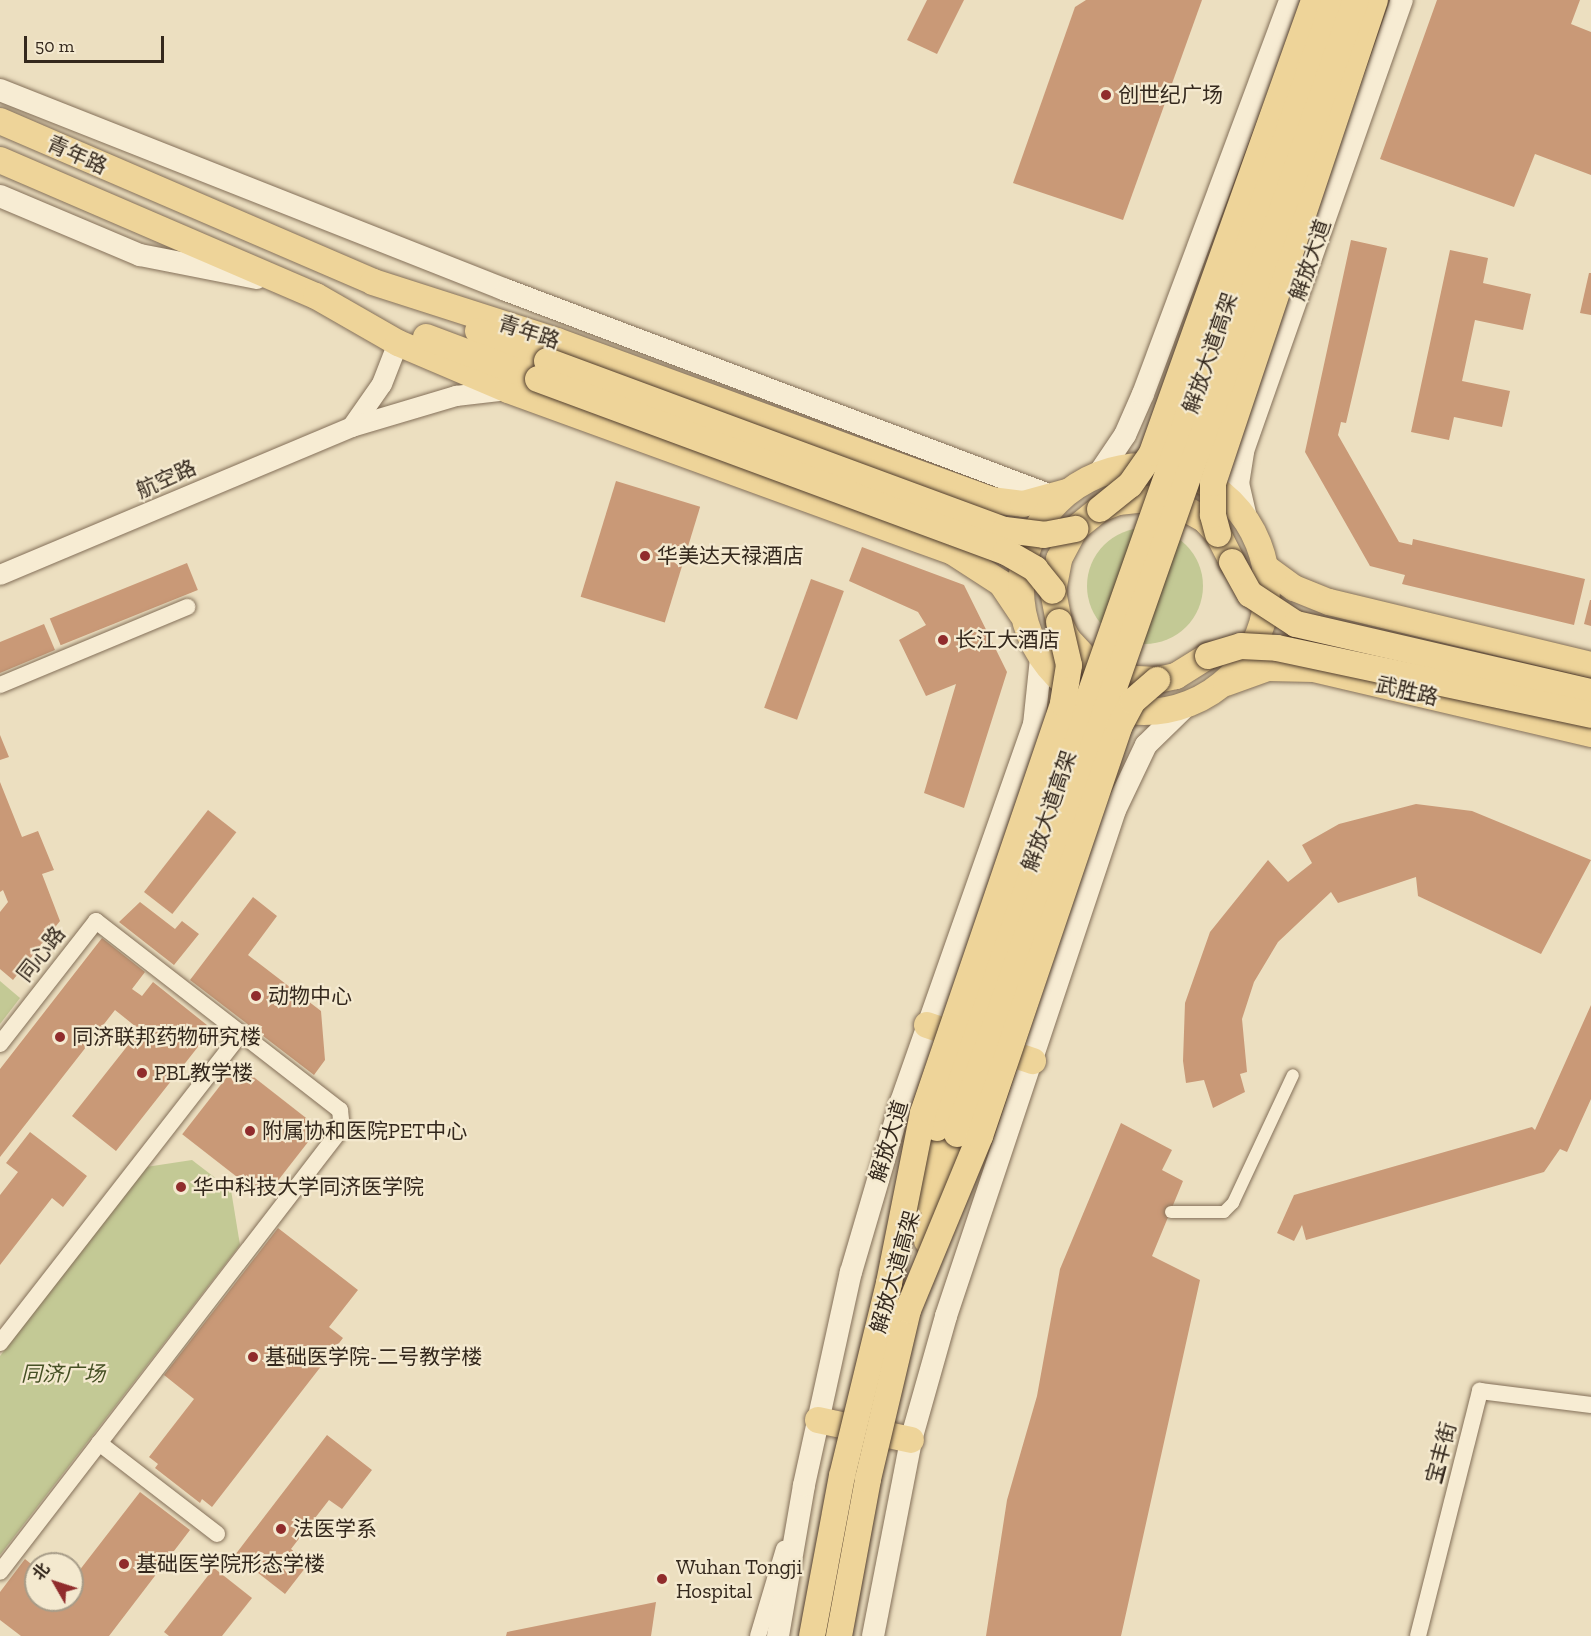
<!DOCTYPE html>
<html>
<head>
<meta charset="utf-8">
<style>
  body { margin:0 }
  #map { position:relative; width:1591px; height:1636px; overflow:hidden; background:#ecdfc0; font-family:"Zilla Slab","Noto Sans SC",serif }
  div>[style] { position:absolute }
  [style*='--x'] { left:calc(var(--x)*1px); top:calc(var(--y)*1px); width:calc(var(--w)*1px); rotate:calc(var(--a)*1deg) }
  .green>* { inset:0; background:#c3c995 }
  .round { border-radius:50% }
  .building>* { inset:0; background:#c99977; transform-origin:0 0 }
  .roads { filter:drop-shadow(0 0 2px #847059) drop-shadow(0 0 2px #847059) }
  .pedestrian>* { height:12px; margin:-6px; padding:0 6px; transform-origin:6px; border-radius:6px; background:#f7ecd3 }
  .minor>* { height:16px; margin:-8px; padding:0 8px; transform-origin:8px; border-radius:8px; background:#f7ecd3 }
  .tertiary>* { height:20px; margin:-10px; padding:0 10px; transform-origin:10px; border-radius:10px; background:#f7ecd3 }
  .secondary>* { height:22px; margin:-11px; padding:0 11px; transform-origin:11px; border-radius:11px; background:#f7ecd3 }
  .primary>* { height:26px; margin:-13px; padding:0 13px; transform-origin:13px; border-radius:13px; background:#eed499 }
  .primary>.ring { margin:-13px; padding:0; box-sizing:content-box; background:none; border:26px solid #eed499; border-radius:50% }
  .bridges { filter:drop-shadow(0 0 2px #523e2d) drop-shadow(0 0 2px #523e2d) }
  .primary-bridge>* { height:26px; margin:-13px; padding:0 13px; transform-origin:13px; border-radius:13px; background:#eed499 }
  .dots>* { width:16px; height:16px; translate:-50% -50%; box-sizing:border-box; border:3px solid #f4e9cf; border-radius:50% }
  span { translate:-50% -50%; white-space:nowrap; text-align:center; line-height:1.15; -webkit-text-stroke:4.5px #f4e9cf; paint-order:stroke }
  .poi-label { font-size:21px; color:#34281d }
  .left { translate:0 -50%; text-align:left }
  .street-label { font-size:21px; color:#34281d }
  .park-label { font-size:21px; color:#455024; font-style:italic }
  .north { position:absolute; left:24px; top:1552px; width:60px; height:60px; box-sizing:border-box; background:#f4e9cf; border:2px solid #a79c88; border-radius:50%; rotate:309deg; font-size:16px; font-weight:700; line-height:24px; text-align:center; color:#34281d }
  .north::after { content:''; display:block; margin:auto; width:21px; height:27px; background:#902c2c; clip-path:polygon(50% 0,100% 100%,50% 72%,0 100%) }
  .scale { position:absolute; left:24px; top:36px; width:140px; height:27px; box-sizing:border-box; border:3px solid #34281d; border-top:0; padding-left:8px; font-size:18px; line-height:21px; white-space:nowrap; color:#34281d; -webkit-text-stroke:4px #f4e9cf; paint-order:stroke }
</style>
</head>
<body>
<div id="map">
  <div class="green">
    <div class="round" style="left:1087px;top:528px;width:116px;height:116px"></div>
    <div style="clip-path:polygon(0 981px,20px 998px,0 1024px)"></div>
    <div style="clip-path:polygon(192px 1160px,231px 1190px,240px 1245px,0 1555px,0 1356px,146px 1167px)"></div>
  </div>
  <div class="building">
    <div style="clip-path:polygon(927px 0,964px 0,937px 54px,907px 40px)"></div>
    <div style="clip-path:polygon(1086px 0,1202px 0,1123px 220px,1013px 183px,1075px 7px)"></div>
    <div style="clip-path:polygon(1437px 0,1580px 0,1571px 24px,1591px 32px,1591px 175px,1535px 154px,1514px 207px,1380px 159px)"></div>
    <div style="clip-path:polygon(1351px 240px,1387px 248px,1346px 423px,1341px 422px,1338px 435px,1399px 542px,1412px 545px,1413px 539px,1585px 579px,1574px 625px,1402px 584px,1405px 575px,1370px 566px,1305px 452px)"></div>
    <div style="clip-path:polygon(1450px 250px,1488px 258px,1483px 283px,1531px 294px,1523px 330px,1475px 320px,1462px 381px,1510px 391px,1502px 427px,1454px 417px,1449px 440px,1411px 432px)"></div>
    <div style="clip-path:polygon(1589px 273px,1591px 273px,1591px 315px,1580px 313px)"></div>
    <div style="left:616px;top:481px;width:88px;height:121px;rotate:17deg"></div>
    <div style="clip-path:polygon(862px 547px,964px 585px,1007px 672px,964px 808px,924px 793px,956px 684px,926px 696px,899px 640px,926px 625px,918px 612px,849px 581px)"></div>
    <div style="left:187px;top:563px;width:29px;height:148px;rotate:68deg"></div>
    <div style="left:811px;top:579px;width:35px;height:137px;rotate:20deg"></div>
    <div style="clip-path:polygon(1590px 600px,1591px 600px,1591px 626px,1584px 624px)"></div>
    <div style="clip-path:polygon(44px 624px,55px 650px,0 673px,0 642px)"></div>
    <div style="clip-path:polygon(0 735px,9px 757px,0 760px)"></div>
    <div style="clip-path:polygon(0 782px,22px 837px,38px 831px,54px 870px,42px 874px,60px 921px,13px 980px,0 969px,0 912px,8px 902px,3px 890px,0 892px)"></div>
    <div style="clip-path:polygon(1416px 804px,1472px 811px,1591px 860px,1541px 954px,1418px 896px,1416px 877px,1338px 903px,1331px 892px,1278px 942px,1254px 982px,1242px 1019px,1247px 1072px,1240px 1074px,1245px 1092px,1213px 1108px,1204px 1080px,1186px 1083px,1183px 1061px,1185px 1003px,1210px 932px,1268px 860px,1288px 882px,1312px 863px,1302px 845px,1339px 824px)"></div>
    <div style="left:208px;top:810px;width:36px;height:104px;rotate:38deg"></div>
    <div style="clip-path:polygon(253px 897px,277px 916px,248px 955px,321px 1011px,325px 1060px,314px 1075px,190px 980px)"></div>
    <div style="clip-path:polygon(140px 902px,175px 929px,182px 921px,199px 934px,174px 965px,119px 922px)"></div>
    <div style="clip-path:polygon(102px 938px,145px 972px,132px 989px,142px 996px,153px 982px,212px 1029px,116px 1151px,72px 1116px,140px 1030px,115px 1010px,0 1157px,0 1069px)"></div>
    <div style="clip-path:polygon(1591px 1005px,1591px 1099px,1567px 1152px,1560px 1149px,1544px 1172px,1306px 1240px,1302px 1225px,1294px 1241px,1277px 1233px,1294px 1195px,1532px 1127px,1535px 1130px)"></div>
    <div style="left:237px;top:1064px;width:104px;height:89px;rotate:38deg"></div>
    <div style="clip-path:polygon(1121px 1123px,1172px 1150px,1162px 1170px,1183px 1181px,1152px 1256px,1200px 1280px,1121px 1636px,986px 1636px,1007px 1500px,1037px 1396px,1060px 1269px)"></div>
    <div style="clip-path:polygon(30px 1132px,87px 1176px,63px 1207px,52px 1198px,0 1265px,0 1195px,18px 1172px,6px 1163px)"></div>
    <div style="clip-path:polygon(278px 1228px,358px 1290px,329px 1327px,343px 1338px,212px 1507px,202px 1499px,200px 1503px,155px 1468px,158px 1464px,149px 1457px,194px 1399px,164px 1375px)"></div>
    <div style="clip-path:polygon(327px 1435px,372px 1470px,342px 1509px,329px 1500px,291px 1549px,309px 1563px,285px 1594px,235px 1555px)"></div>
    <div style="clip-path:polygon(140px 1492px,190px 1530px,109px 1636px,21px 1636px,0 1620px,0 1592px,25px 1559px,36px 1568px,36px 1600px,72px 1600px,72px 1580px)"></div>
    <div style="clip-path:polygon(214px 1568px,252px 1598px,222px 1636px,169px 1636px,164px 1632px)"></div>
    <div style="clip-path:polygon(656px 1602px,651px 1636px,506px 1636px,507px 1632px)"></div>
  </div>
  <div class="roads">
    <div class="pedestrian">
      <div style="--x:1171;--y:1212;--w:53;--a:0"></div>
      <div style="--x:1224;--y:1212;--w:13;--a:-45"></div>
      <div style="--x:1233;--y:1203;--w:141;--a:-64.9"></div>
    </div>
    <div class="minor">
      <div style="--x:0;--y:685;--w:203;--a:-22.6"></div>
      <div style="--x:0;--y:1044;--w:156;--a:-52"></div>
      <div style="--x:96;--y:921;--w:309;--a:37.8"></div>
      <div style="--x:340;--y:1110;--w:18;--a:84"></div>
      <div style="--x:342;--y:1128;--w:560;--a:127.61"></div>
      <div style="--x:0;--y:1343;--w:393;--a:-52.1"></div>
      <div style="--x:99;--y:1443;--w:149;--a:37.6"></div>
      <div style="--x:758;--y:1636;--w:91;--a:-73.4"></div>
      <div style="--x:1418;--y:1636;--w:253;--a:-75.8"></div>
      <div style="--x:1480;--y:1391;--w:112;--a:7.2"></div>
    </div>
    <div class="tertiary">
      <div style="--x:352;--y:427;--w:52;--a:-55.1"></div>
      <div style="--x:382;--y:384;--w:44;--a:-68.7"></div>
      <div style="--x:0;--y:575;--w:382;--a:-22.8"></div>
      <div style="--x:352;--y:427;--w:109;--a:-16.6"></div>
      <div style="--x:456;--y:396;--w:52;--a:-6.6"></div>
    </div>
    <div class="secondary">
      <div style="--x:0;--y:90;--w:544;--a:21.57"></div>
      <div style="--x:506;--y:290;--w:586;--a:20.69"></div>
      <div style="--x:0;--y:196;--w:152;--a:22.9"></div>
      <div style="--x:140;--y:255;--w:119;--a:11.1"></div>
      <div style="--x:1098;--y:475;--w:48;--a:-56"></div>
      <div style="--x:1125;--y:435;--w:45;--a:-66.3"></div>
      <div style="--x:1143;--y:394;--w:421;--a:-69.5"></div>
      <div style="--x:1247;--y:522;--w:39;--a:-103"></div>
      <div style="--x:1238;--y:484;--w:33;--a:-81"></div>
      <div style="--x:1243;--y:451;--w:478;--a:-70.6"></div>
      <div style="--x:778;--y:1636;--w:153;--a:-80.2"></div>
      <div style="--x:804;--y:1485;--w:218;--a:-77.6"></div>
      <div style="--x:851;--y:1272;--w:177;--a:-73.6"></div>
      <div style="--x:901;--y:1102;--w:400;--a:-70.6"></div>
      <div style="--x:1034;--y:725;--w:67;--a:-84"></div>
      <div style="--x:873;--y:1636;--w:200;--a:-79"></div>
      <div style="--x:911;--y:1440;--w:129;--a:-74.2"></div>
      <div style="--x:946;--y:1316;--w:533;--a:-71.53"></div>
      <div style="--x:1115;--y:810;--w:72;--a:-64.5"></div>
      <div style="--x:1146;--y:745;--w:57;--a:-44.3"></div>
    </div>
    <div class="primary">
      <div style="--x:0;--y:121;--w:406;--a:23.3"></div>
      <div style="--x:373;--y:282;--w:193;--a:17.8"></div>
      <div style="--x:557;--y:341;--w:462;--a:20.1"></div>
      <div style="--x:991;--y:500;--w:32;--a:7"></div>
      <div style="--x:1023;--y:504;--w:46;--a:-15.3"></div>
      <div style="--x:0;--y:160;--w:344;--a:23.3"></div>
      <div style="--x:316;--y:296;--w:95;--a:29.8"></div>
      <div style="--x:398;--y:343;--w:120;--a:23.1"></div>
      <div style="--x:508;--y:390;--w:474;--a:20"></div>
      <div style="--x:953;--y:552;--w:57;--a:32.9"></div>
      <div style="--x:1001;--y:583;--w:37;--a:56"></div>
      <div style="--x:478;--y:331;--w:75;--a:23.5"></div>
      <div style="--x:426;--y:337;--w:120;--a:20.6"></div>
      <div class="ring" style="left:1021px;top:466px;width:220px;height:220px"></div>
      <div style="--x:1265;--y:567;--w:36;--a:36"></div>
      <div style="--x:1294;--y:588;--w:38;--a:22"></div>
      <div style="--x:1329;--y:602;--w:269;--a:13.5"></div>
      <div style="--x:1208;--y:656;--w:38;--a:148"></div>
      <div style="--x:1176;--y:676;--w:19;--a:168"></div>
      <div style="--x:1157;--y:680;--w:35;--a:-177"></div>
      <div style="--x:1122;--y:678;--w:34;--a:-156"></div>
      <div style="--x:1091;--y:664;--w:35;--a:-133"></div>
      <div style="--x:1067;--y:638;--w:18;--a:-117"></div>
      <div style="--x:1059;--y:622;--w:32;--a:-101"></div>
      <div style="--x:1053;--y:591;--w:33;--a:-79"></div>
      <div style="--x:1059;--y:559;--w:34;--a:-62"></div>
      <div style="--x:1075;--y:529;--w:32;--a:-39"></div>
      <div style="--x:1100;--y:509;--w:19;--a:-21"></div>
      <div style="--x:1118;--y:502;--w:36;--a:-6"></div>
      <div style="--x:1154;--y:498;--w:19;--a:12"></div>
      <div style="--x:1173;--y:502;--w:37;--a:29"></div>
      <div style="--x:1205;--y:520;--w:19;--a:47"></div>
      <div style="--x:1218;--y:534;--w:31;--a:63"></div>
      <div style="--x:1226;--y:683;--w:45;--a:-19.7"></div>
      <div style="--x:1268;--y:668;--w:46;--a:1.2"></div>
      <div style="--x:1314;--y:669;--w:285;--a:13.2"></div>
      <div style="--x:927;--y:1025;--w:112;--a:18.8"></div>
      <div style="--x:914;--y:1202;--w:77;--a:-72.7"></div>
      <div style="--x:927;--y:1241;--w:111;--a:-74.3"></div>
      <div style="--x:818;--y:1420;--w:95;--a:12.1"></div>
    </div>
  </div>
  <div class="bridges">
    <div class="primary-bridge">
      <div style="--x:547;--y:361;--w:488;--a:20.3"></div>
      <div style="--x:1005;--y:530;--w:39;--a:7"></div>
      <div style="--x:1044;--y:535;--w:32;--a:-11"></div>
      <div style="--x:538;--y:379;--w:499;--a:20.3"></div>
      <div style="--x:1006;--y:552;--w:34;--a:30"></div>
      <div style="--x:1035;--y:569;--w:28;--a:51"></div>
      <div style="--x:1100;--y:509;--w:38;--a:-39"></div>
      <div style="--x:1130;--y:485;--w:39;--a:-55"></div>
      <div style="--x:1152;--y:453;--w:481;--a:-70.3"></div>
      <div style="--x:1218;--y:534;--w:20;--a:-105"></div>
      <div style="--x:1213;--y:515;--w:32;--a:-90"></div>
      <div style="--x:1213;--y:483;--w:509;--a:-71.46"></div>
      <div style="--x:1232;--y:562;--w:37;--a:61"></div>
      <div style="--x:1250;--y:594;--w:55;--a:33.1"></div>
      <div style="--x:1296;--y:624;--w:303;--a:13"></div>
      <div style="--x:1208;--y:656;--w:34;--a:-17"></div>
      <div style="--x:1241;--y:646;--w:36;--a:3"></div>
      <div style="--x:1277;--y:648;--w:321;--a:12"></div>
      <div style="--x:937;--y:1128;--w:1196;--a:-70.57"></div>
      <div style="--x:957;--y:1134;--w:1202;--a:-70.62"></div>
      <div style="--x:812;--y:1636;--w:163;--a:-79.4"></div>
      <div style="--x:842;--y:1476;--w:199;--a:-76.3"></div>
      <div style="--x:889;--y:1283;--w:173;--a:-78.7"></div>
      <div style="--x:923;--y:1113;--w:433;--a:-71.1"></div>
      <div style="--x:1063;--y:703;--w:38;--a:-81"></div>
      <div style="--x:1069;--y:665;--w:44;--a:-103.1"></div>
      <div style="--x:839;--y:1636;--w:160;--a:-79.5"></div>
      <div style="--x:868;--y:1479;--w:174;--a:-76.7"></div>
      <div style="--x:908;--y:1310;--w:188;--a:-67.5"></div>
      <div style="--x:980;--y:1136;--w:432;--a:-71.2"></div>
      <div style="--x:1119;--y:727;--w:30;--a:-62"></div>
      <div style="--x:1133;--y:701;--w:32;--a:-41"></div>
    </div>
  </div>
  <div class="dots">
    <div style="left:1106px;top:95px;background:#902c2c"></div>
    <div style="left:645px;top:556px;background:#902c2c"></div>
    <div style="left:943px;top:640px;background:#902c2c"></div>
    <div style="left:256px;top:996px;background:#902c2c"></div>
    <div style="left:60px;top:1037px;background:#902c2c"></div>
    <div style="left:142px;top:1073px;background:#902c2c"></div>
    <div style="left:250px;top:1131px;background:#902c2c"></div>
    <div style="left:181px;top:1187px;background:#902c2c"></div>
    <div style="left:253px;top:1357px;background:#902c2c"></div>
    <div style="left:281px;top:1529px;background:#902c2c"></div>
    <div style="left:124px;top:1564px;background:#902c2c"></div>
    <div style="left:662px;top:1579px;background:#902c2c"></div>
  </div>
  <div class="poi-label">
    <span class="left" style="left:1118px;top:95px">创世纪广场</span>
    <span class="left" style="left:657px;top:556px">华美达天禄酒店</span>
    <span class="left" style="left:955px;top:640px">长江大酒店</span>
    <span class="left" style="left:268px;top:996px">动物中心</span>
    <span class="left" style="left:72px;top:1037px">同济联邦药物研究楼</span>
    <span class="left" style="left:154px;top:1073px">PBL教学楼</span>
    <span class="left" style="left:262px;top:1131px">附属协和医院PET中心</span>
    <span class="left" style="left:193px;top:1187px">华中科技大学同济医学院</span>
    <span class="left" style="left:265px;top:1357px">基础医学院-二号教学楼</span>
    <span class="left" style="left:293px;top:1529px">法医学系</span>
    <span class="left" style="left:136px;top:1564px">基础医学院形态学楼</span>
    <span class="left" style="left:676px;top:1579px">Wuhan Tongji<br>Hospital</span>
  </div>
  <div class="street-label">
    <span style="left:77px;top:155px;rotate:24deg">青年路</span>
    <span style="left:1310px;top:260px;rotate:-71deg">解放大道</span>
    <span style="left:529px;top:332px;rotate:18deg">青年路</span>
    <span style="left:1210px;top:353px;rotate:-71deg">解放大道高架</span>
    <span style="left:166px;top:479px;rotate:-24deg">航空路</span>
    <span style="left:1407px;top:691px;rotate:13deg">武胜路</span>
    <span style="left:1049px;top:811px;rotate:-71deg">解放大道高架</span>
    <span style="left:41px;top:954px;rotate:-52deg">同心路</span>
    <span style="left:889px;top:1141px;rotate:-73deg">解放大道</span>
    <span style="left:895px;top:1272px;rotate:-74deg">解放大道高架</span>
    <span style="left:1441px;top:1453px;rotate:-75deg">宝丰街</span>
  </div>
  <div class="park-label">
    <span style="left:63px;top:1374px">同济广场</span>
  </div>
  <div class="north">北</div>
  <div class="scale">50 m</div>
</div>
</body>
</html>
